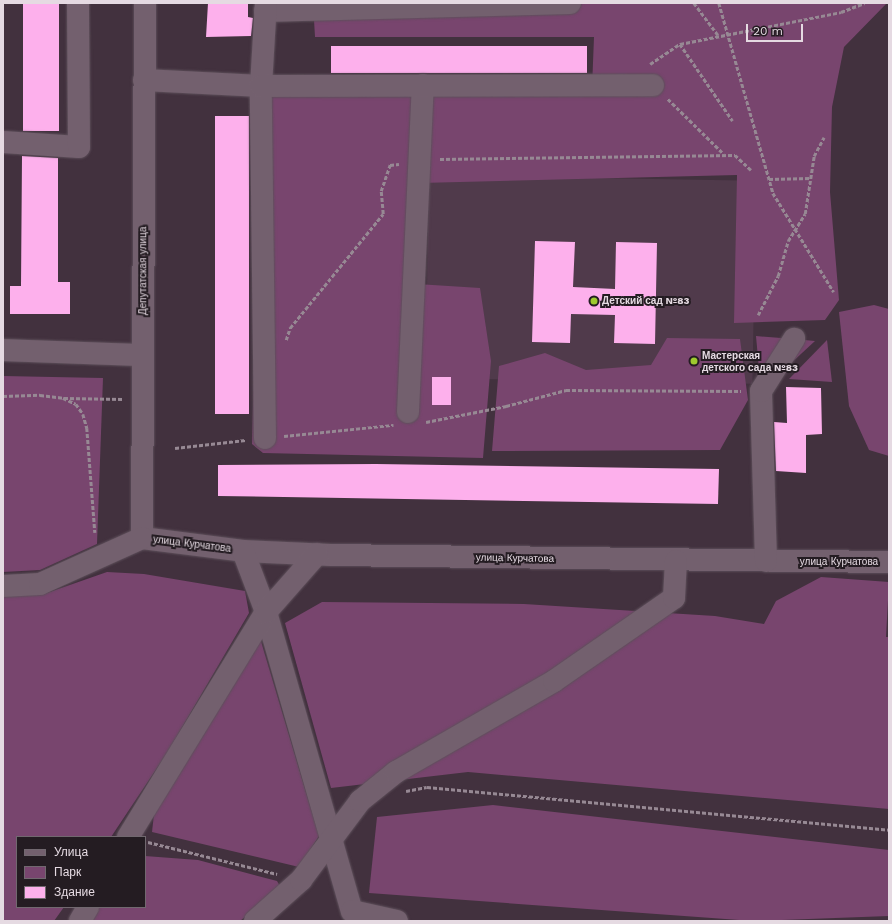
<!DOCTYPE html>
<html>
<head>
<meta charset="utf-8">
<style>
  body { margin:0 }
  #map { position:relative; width:892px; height:924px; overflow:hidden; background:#42313e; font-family:"Work Sans",sans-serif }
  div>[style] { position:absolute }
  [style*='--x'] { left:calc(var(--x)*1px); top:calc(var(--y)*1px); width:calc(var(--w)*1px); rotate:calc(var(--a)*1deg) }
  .built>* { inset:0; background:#503a4b; transform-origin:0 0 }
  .green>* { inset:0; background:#78456e }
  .building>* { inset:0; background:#fdb0ec; transform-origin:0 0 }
  .path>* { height:2.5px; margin-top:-1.25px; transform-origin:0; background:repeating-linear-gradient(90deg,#978994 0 4px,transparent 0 6px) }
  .roads { filter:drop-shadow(0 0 1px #5d4f5a) drop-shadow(0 0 1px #5d4f5a) }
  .minor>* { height:22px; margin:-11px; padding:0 11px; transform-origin:11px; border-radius:11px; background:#73606e }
  .dots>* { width:11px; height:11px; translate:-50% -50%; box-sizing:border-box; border:2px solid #241c22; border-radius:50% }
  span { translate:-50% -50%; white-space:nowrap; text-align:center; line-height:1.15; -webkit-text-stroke:4px #241c22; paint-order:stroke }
  .street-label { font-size:10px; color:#e5dae2 }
  .poi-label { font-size:10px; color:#e5dae2; font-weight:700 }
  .left { translate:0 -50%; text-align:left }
  .frame { position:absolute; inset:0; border:4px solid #e5dae2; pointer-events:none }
  .legend { position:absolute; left:16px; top:836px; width:130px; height:72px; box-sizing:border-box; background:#241c22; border:1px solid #71686f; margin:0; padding:5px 7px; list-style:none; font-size:12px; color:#e5dae2 }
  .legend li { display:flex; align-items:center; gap:8px; height:20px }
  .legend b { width:20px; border:1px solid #71686f }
  .scale { position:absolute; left:746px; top:24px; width:57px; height:18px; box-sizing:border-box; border:2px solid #e5dae2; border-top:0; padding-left:5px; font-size:12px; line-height:14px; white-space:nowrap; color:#e5dae2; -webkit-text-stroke:3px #241c22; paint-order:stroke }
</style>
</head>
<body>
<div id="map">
  <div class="built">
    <div style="left:429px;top:175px;width:327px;height:203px;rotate:1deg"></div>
  </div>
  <div class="green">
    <div style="clip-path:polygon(313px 3px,887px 3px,844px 47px,832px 107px,830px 192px,839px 300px,825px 320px,734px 323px,737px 175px,420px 183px,417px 284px,480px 288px,491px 361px,483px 458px,263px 453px,252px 444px,261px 86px,592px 88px,594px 37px,315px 37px)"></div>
    <div style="clip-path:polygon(874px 305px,889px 309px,889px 456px,869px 450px,849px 406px,839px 312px)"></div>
    <div style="clip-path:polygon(756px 336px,794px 339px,815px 341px,761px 391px)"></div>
    <div style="clip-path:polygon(667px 338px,740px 339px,748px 400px,720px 450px,492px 451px,499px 366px,545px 353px,586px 370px,651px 365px)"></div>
    <div style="clip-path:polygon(827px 340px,832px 382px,789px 379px)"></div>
    <div style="clip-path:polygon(3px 376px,103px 378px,97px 544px,40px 570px,3px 572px)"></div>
    <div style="clip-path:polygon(107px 572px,144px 574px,245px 591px,249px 613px,167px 753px,111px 837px,17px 837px,17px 907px,64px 907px,54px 921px,3px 921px,3px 596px,44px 594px)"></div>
    <div style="clip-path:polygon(821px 577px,889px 582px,886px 637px,889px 637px,889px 809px,468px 772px,331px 788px,285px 623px,322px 602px,524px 604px,715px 616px,764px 624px,776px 601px)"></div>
    <div style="clip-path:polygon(260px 638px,319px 836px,299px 867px,152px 832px,155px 805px)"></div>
    <div style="clip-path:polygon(493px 805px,889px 850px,889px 916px,753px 921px,369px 893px,377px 817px)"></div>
    <div style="clip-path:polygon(145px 856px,198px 860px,277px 881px,281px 888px,240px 921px,90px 921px,98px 907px,145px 907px)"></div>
  </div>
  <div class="building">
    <div style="left:23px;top:3px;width:36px;height:128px"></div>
    <div style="clip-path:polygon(208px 3px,248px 3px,248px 17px,253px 18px,251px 36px,206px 37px)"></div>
    <div style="left:331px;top:46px;width:256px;height:27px"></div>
    <div style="left:215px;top:116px;width:34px;height:298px"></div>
    <div style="clip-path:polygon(22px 156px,58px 158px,58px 282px,70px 282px,70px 314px,10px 314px,10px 286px,21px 286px)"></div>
    <div style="clip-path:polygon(535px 241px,575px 242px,573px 287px,615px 289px,616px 242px,657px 243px,655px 344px,614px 343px,615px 315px,571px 314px,570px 343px,532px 342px)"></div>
    <div style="left:432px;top:377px;width:19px;height:28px"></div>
    <div style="clip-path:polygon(786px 387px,821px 388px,822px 434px,806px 435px,806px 473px,776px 471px,774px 422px,787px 423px)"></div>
    <div style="clip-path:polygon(376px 464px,719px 469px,718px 504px,218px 496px,218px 465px)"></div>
  </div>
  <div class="path">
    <div style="--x:694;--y:3;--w:40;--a:53"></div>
    <div style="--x:719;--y:3;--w:198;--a:74.1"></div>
    <div style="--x:773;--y:193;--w:116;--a:58.4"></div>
    <div style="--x:680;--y:44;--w:93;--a:55.5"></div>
    <div style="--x:650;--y:64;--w:36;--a:-34"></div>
    <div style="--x:680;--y:44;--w:164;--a:-11.2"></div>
    <div style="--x:841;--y:12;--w:25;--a:-21"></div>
    <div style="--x:668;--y:99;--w:78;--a:44.5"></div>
    <div style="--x:440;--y:159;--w:295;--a:-0.8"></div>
    <div style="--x:735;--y:155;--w:22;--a:43"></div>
    <div style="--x:769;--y:179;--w:42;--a:-1.4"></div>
    <div style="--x:758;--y:315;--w:44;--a:-62.9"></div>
    <div style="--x:778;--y:276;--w:36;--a:-74"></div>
    <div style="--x:788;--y:241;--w:32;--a:-58"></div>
    <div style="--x:805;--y:214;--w:59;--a:-81.2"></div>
    <div style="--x:814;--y:156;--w:21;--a:-62"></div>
    <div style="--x:286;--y:340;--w:13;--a:-72"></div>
    <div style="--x:290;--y:328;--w:147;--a:-50.8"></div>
    <div style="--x:383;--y:214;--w:23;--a:-95"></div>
    <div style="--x:381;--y:191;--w:28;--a:-71"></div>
    <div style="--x:390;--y:165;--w:9;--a:-6"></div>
    <div style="--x:3;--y:396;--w:37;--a:-2"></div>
    <div style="--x:40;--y:395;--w:23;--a:7"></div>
    <div style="--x:63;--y:398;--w:14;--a:25"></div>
    <div style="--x:76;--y:404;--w:12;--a:55"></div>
    <div style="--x:83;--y:414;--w:15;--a:74"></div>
    <div style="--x:87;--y:428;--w:105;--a:85.6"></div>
    <div style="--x:64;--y:398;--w:59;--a:1"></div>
    <div style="--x:426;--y:422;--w:82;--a:-11.3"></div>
    <div style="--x:506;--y:406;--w:62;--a:-14.9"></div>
    <div style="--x:566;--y:390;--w:175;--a:0.3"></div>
    <div style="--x:284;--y:436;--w:110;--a:-5.8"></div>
    <div style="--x:175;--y:448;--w:71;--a:-6.4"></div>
    <div style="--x:406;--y:791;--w:21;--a:-11"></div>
    <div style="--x:427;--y:787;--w:464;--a:5.3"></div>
    <div style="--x:148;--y:842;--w:133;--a:13.9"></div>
  </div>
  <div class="roads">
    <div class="minor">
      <div style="--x:265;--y:11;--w:305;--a:-1.5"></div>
      <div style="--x:144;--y:80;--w:117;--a:2.9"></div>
      <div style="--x:261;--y:86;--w:83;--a:-86.6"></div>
      <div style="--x:3;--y:142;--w:76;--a:3.8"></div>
      <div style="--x:79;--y:147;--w:144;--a:-90.4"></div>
      <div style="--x:3;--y:350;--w:139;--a:2.1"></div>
      <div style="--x:408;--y:412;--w:327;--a:-87.4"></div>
      <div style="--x:265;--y:438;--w:352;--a:-90.7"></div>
      <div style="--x:261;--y:86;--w:392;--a:-0.1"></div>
      <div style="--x:142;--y:538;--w:102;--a:7.3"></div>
      <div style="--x:243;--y:551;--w:88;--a:2.6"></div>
      <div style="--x:331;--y:555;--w:558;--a:0.72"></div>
      <div style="--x:142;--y:538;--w:535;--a:-89.68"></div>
      <div style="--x:243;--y:551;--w:65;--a:69.3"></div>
      <div style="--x:266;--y:612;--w:311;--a:74"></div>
      <div style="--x:352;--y:911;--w:46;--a:12.5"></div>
      <div style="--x:766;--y:561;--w:170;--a:-91.7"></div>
      <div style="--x:761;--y:391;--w:62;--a:-57.6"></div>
      <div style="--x:3;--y:586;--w:37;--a:-3"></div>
      <div style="--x:40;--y:584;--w:112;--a:-24.3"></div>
      <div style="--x:128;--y:837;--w:264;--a:-58.5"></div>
      <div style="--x:266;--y:612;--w:77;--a:-48.7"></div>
      <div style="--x:80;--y:921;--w:16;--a:-60"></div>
      <div style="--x:255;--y:921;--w:62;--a:-41.7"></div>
      <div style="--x:301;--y:880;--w:99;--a:-53.2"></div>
      <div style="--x:360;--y:801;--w:46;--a:-38.9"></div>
      <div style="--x:396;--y:772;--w:182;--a:-29.9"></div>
      <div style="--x:554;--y:681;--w:146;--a:-34.7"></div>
      <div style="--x:674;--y:598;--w:37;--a:-87"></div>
    </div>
  </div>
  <div class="dots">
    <div style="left:594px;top:301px;background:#9eca2e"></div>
    <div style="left:694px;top:361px;background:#9eca2e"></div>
  </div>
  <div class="street-label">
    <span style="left:143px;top:271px;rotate:-90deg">Депутатская улица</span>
    <span style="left:192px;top:544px;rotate:7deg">улица Курчатова</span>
    <span style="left:515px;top:558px;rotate:1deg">улица Курчатова</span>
    <span style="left:839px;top:562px">улица Курчатова</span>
  </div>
  <div class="poi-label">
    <span class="left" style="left:602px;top:301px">Детский сад №83</span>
    <span class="left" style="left:702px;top:361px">Мастерская<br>детского сада №83</span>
  </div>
  <div class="frame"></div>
  <ul class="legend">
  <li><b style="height:5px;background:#73606e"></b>Улица</li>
  <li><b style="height:11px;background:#78456e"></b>Парк</li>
  <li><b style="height:11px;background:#fdb0ec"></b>Здание</li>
  </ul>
  <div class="scale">20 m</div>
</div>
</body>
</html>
